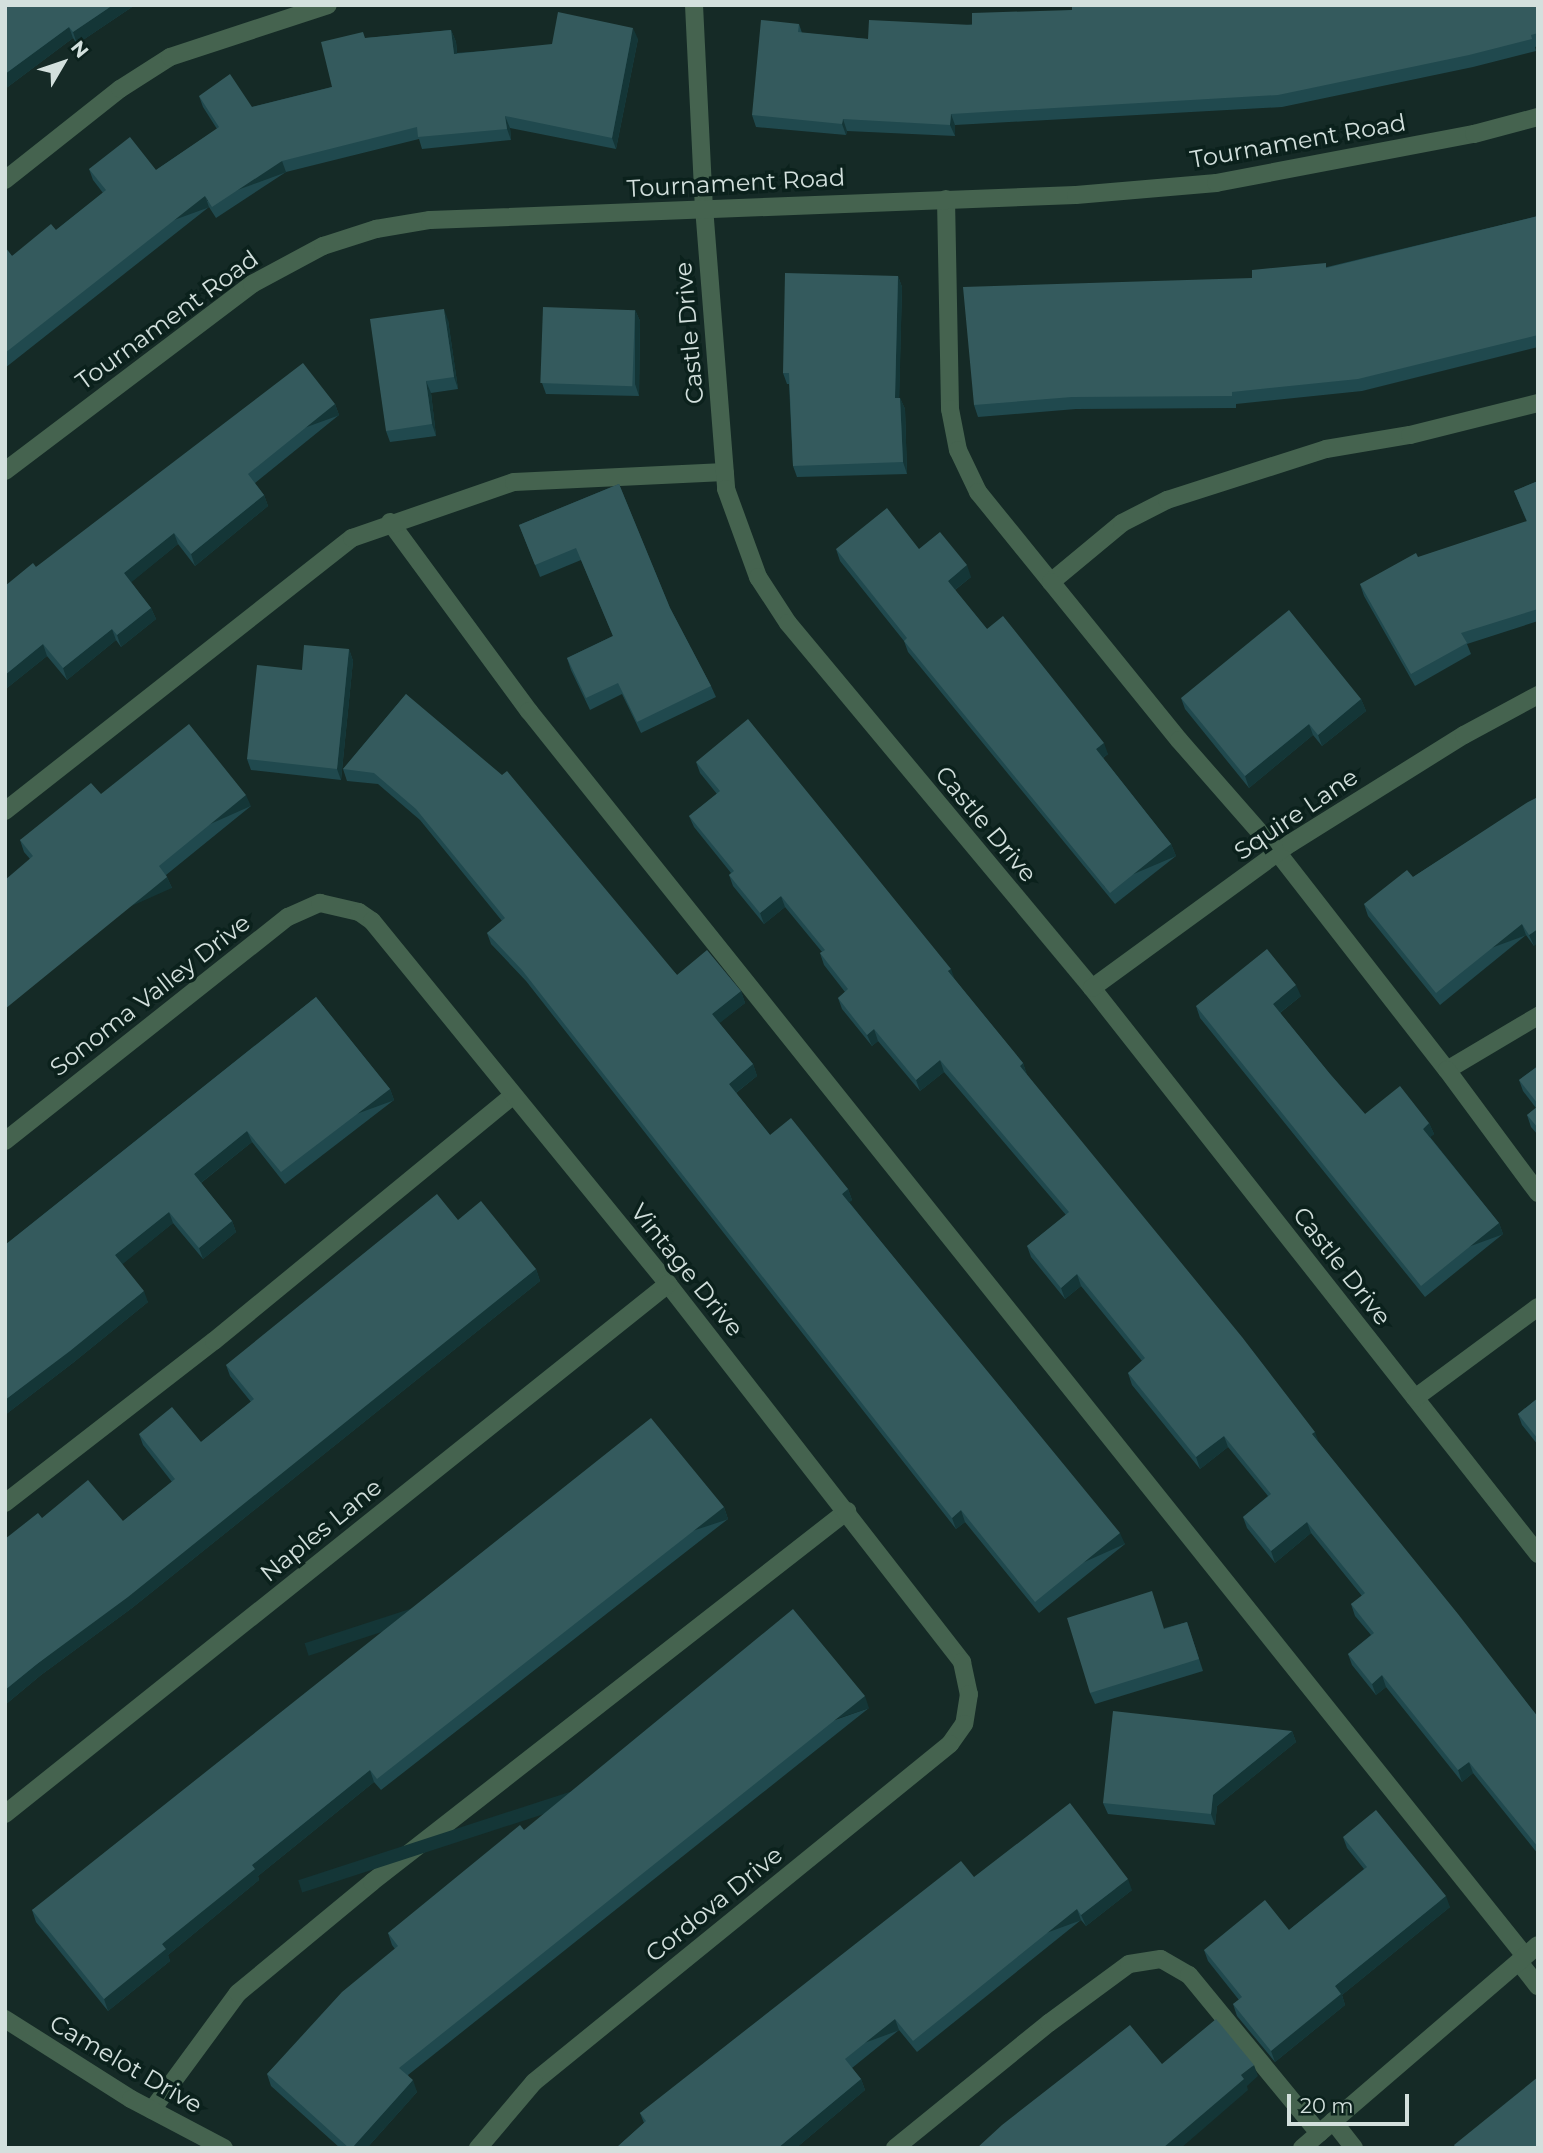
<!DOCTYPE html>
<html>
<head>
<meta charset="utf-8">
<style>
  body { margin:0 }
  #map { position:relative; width:1543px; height:2153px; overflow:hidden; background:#152a26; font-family:Montserrat,sans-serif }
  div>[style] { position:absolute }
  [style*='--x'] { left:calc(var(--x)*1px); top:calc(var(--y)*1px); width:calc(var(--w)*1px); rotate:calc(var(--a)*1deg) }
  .lane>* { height:18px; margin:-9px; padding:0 9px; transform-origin:9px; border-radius:9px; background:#45634f }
  .street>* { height:18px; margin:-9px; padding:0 9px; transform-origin:9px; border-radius:9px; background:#45634f }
  .wall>* { inset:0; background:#20494e }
  .shaded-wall>* { inset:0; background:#143637; transform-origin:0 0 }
  .building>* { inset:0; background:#345a5d; transform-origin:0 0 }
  span { translate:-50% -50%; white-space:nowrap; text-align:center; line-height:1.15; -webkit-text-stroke:7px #0b211c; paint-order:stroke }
  .street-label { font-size:24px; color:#d3e0dd }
  .frame { position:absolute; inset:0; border:7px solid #d3e0dd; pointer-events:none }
  .north { position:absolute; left:28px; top:28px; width:70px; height:70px; -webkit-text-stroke:5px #0b211c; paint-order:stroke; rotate:51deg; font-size:19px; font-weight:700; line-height:28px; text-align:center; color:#d3e0dd }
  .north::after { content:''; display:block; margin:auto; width:24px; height:32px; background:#d3e0dd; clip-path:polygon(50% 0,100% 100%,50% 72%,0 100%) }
  .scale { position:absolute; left:1287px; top:2094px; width:122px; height:32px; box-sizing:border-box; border:4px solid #d3e0dd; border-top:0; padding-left:9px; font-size:21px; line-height:24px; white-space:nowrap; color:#d3e0dd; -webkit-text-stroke:5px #0b211c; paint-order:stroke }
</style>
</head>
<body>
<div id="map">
  <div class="lane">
    <div style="--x:5;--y:180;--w:147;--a:-38.4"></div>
    <div style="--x:120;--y:89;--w:59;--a:-32.6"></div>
    <div style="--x:170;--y:57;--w:166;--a:-18.2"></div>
    <div style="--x:946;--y:199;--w:210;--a:88.9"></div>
    <div style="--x:950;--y:409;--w:42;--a:79"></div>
    <div style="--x:958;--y:450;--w:47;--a:64.5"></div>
    <div style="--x:978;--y:492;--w:116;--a:51"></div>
    <div style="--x:1051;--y:582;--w:92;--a:-39.7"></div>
    <div style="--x:1122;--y:523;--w:51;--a:-27.1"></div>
    <div style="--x:1167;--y:500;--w:167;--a:-17.8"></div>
    <div style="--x:1326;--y:449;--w:85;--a:-9.5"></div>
    <div style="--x:1410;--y:435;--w:132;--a:-14"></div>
    <div style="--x:390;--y:522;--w:235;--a:53.7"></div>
    <div style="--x:529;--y:711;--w:1594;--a:51.34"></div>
    <div style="--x:1051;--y:582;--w:203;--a:51"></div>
    <div style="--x:1179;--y:740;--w:150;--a:48.8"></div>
    <div style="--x:1278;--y:853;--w:275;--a:52.1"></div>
    <div style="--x:1447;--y:1070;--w:106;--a:-30.7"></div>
    <div style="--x:5;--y:811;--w:442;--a:-38.2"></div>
    <div style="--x:352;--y:538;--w:171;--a:-19.1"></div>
    <div style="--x:514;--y:482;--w:211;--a:-2.7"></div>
    <div style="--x:1447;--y:1070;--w:153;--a:53.5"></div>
    <div style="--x:5;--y:1503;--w:264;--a:-37.8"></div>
    <div style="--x:214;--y:1341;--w:387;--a:-39.4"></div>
    <div style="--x:1519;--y:1962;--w:31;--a:52"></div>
    <div style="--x:152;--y:2110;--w:145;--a:-53.7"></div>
    <div style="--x:238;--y:1993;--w:174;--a:-39.6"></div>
    <div style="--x:372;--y:1882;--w:603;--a:-37.99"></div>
    <div style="--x:895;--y:2148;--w:198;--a:-39.1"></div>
    <div style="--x:1049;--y:2023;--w:99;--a:-36.4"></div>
    <div style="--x:1129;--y:1964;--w:32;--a:-9"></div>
    <div style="--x:1161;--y:1959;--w:32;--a:30"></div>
    <div style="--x:1189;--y:1975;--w:205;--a:50.6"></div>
  </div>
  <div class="street">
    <div style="--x:694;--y:5;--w:202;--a:87.2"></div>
    <div style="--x:704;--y:207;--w:283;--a:85.5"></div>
    <div style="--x:726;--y:489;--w:94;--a:70"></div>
    <div style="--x:758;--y:577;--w:55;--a:56.9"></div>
    <div style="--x:788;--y:623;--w:475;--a:50.2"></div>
    <div style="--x:1092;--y:988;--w:721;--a:51.76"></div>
    <div style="--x:5;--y:471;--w:310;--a:-37.1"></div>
    <div style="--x:252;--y:284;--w:81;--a:-28.2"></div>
    <div style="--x:323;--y:246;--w:56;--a:-17.8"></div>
    <div style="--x:376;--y:229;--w:55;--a:-9.5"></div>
    <div style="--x:430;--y:220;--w:646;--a:-2.22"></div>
    <div style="--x:1076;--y:195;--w:141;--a:-4.9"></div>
    <div style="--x:1216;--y:183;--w:263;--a:-10.8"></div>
    <div style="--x:1474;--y:134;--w:66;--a:-14.9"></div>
    <div style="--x:1092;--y:988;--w:246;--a:-36.1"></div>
    <div style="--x:1291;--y:843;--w:204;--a:-32"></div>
    <div style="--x:1464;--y:735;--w:84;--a:-28.4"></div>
    <div style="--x:5;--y:1141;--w:361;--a:-38.4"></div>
    <div style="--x:288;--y:917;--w:35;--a:-24"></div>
    <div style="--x:320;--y:903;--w:40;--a:13"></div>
    <div style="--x:359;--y:912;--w:16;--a:35"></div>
    <div style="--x:372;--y:921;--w:468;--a:50.8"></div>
    <div style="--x:668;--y:1284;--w:479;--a:52.1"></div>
    <div style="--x:962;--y:1662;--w:33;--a:78"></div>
    <div style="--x:969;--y:1694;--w:30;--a:99"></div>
    <div style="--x:964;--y:1724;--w:24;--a:125"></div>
    <div style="--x:950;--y:1744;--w:536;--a:140.91"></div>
    <div style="--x:534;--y:2082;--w:87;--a:130.3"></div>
    <div style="--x:1415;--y:1398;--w:153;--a:-36.5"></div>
    <div style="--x:5;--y:1814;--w:849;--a:-38.64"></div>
    <div style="--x:5;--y:2019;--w:149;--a:32.4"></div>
    <div style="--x:131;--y:2099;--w:105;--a:27.8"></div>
    <div style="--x:1333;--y:2121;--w:34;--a:52"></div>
    <div style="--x:1302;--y:2148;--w:311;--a:-40.7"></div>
  </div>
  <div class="wall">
    <div style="clip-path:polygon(5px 5px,135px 5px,77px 44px,73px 38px,5px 89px)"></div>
    <div style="clip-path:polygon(1072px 5px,1115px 5px,1116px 7px,1538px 5px,1538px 46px,1535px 47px,1536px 51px,1473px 67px,1282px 107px,955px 125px,955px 136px,847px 131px,846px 135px,756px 127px,752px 115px,799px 24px,802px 33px,868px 39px,1072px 10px)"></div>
    <div style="clip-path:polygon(451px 30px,456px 42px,457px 53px,638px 39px,616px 149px,510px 128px,511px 140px,422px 149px,419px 139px,286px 172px,216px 218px,209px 207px,5px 368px,5px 247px,12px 256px,56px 230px,103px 193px,93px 180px,89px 169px,156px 170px,217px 129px,203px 107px,199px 96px,252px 107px,332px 87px,366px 38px)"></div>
    <div style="clip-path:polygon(1538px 216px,1538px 347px,1362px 391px,1236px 404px,1236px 408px,1076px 409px,978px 417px,974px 405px,1252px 278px,1327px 267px)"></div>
    <div style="clip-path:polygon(898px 276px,902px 287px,899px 398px,900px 398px,905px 409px,907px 474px,797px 477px,793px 466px,789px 384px,787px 384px,783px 373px)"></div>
    <div style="clip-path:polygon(635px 310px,640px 321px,639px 396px,546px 394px,542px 383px)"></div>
    <div style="clip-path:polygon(448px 320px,458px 389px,431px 393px,436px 436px,390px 442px,386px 431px)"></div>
    <div style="clip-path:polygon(335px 404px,339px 415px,255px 483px,264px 495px,268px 506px,195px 566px,178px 544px,131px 582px,151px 608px,156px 619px,121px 647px,116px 640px,67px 680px,47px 656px,7px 688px,5px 686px,5px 586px,36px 567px)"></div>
    <div style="clip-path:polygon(1538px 481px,1538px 621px,1467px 644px,1471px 654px,1415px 686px,1364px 596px,1360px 584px,1527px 522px,1514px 491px)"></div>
    <div style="clip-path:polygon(619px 484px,670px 608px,711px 686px,716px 697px,641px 733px,622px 694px,590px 710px,571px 670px,567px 658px,613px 636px,581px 560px,540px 577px,519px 525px)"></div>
    <div style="clip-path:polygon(836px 549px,919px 549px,971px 577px,955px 590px,987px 629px,1108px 754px,1103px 758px,1171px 844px,1176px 856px,1115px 904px,908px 652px,904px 641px,840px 561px)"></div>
    <div style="clip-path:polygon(349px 649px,353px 661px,341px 780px,251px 770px,247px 759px,302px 670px)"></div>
    <div style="clip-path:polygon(406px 694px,677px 975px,741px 991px,745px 1003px,719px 1023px,753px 1064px,757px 1076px,736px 1093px,770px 1135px,848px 1189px,852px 1200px,849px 1202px,1125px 1544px,1039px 1613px,965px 1522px,956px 1529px,526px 981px,491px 944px,487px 933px,502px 921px,420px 820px,378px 784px,347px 781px,343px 769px)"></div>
    <div style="clip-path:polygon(1181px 698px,1361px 699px,1366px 711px,1322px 746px,1313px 735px,1249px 788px,1185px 709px)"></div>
    <div style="clip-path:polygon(696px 762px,955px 980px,1023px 1063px,1027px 1075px,1319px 1443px,1538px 1717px,1538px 1854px,1473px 1773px,1462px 1782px,1386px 1687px,1376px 1695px,1352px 1665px,1348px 1654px,1371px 1635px,1355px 1616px,1351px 1604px,1362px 1596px,1311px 1533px,1275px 1563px,1247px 1528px,1243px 1517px,1268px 1496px,1228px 1447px,1200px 1469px,1132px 1385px,1128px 1373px,1142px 1361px,1081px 1286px,1065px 1299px,1031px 1257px,1027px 1246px,1066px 1215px,944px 1072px,920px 1091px,878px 1041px,872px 1046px,842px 1009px,838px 998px,845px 992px,824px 965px,820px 953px,822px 952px,785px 907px,764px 924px,733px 886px,729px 875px,731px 873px,694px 827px,689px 816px,717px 794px,700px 773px)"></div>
    <div style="clip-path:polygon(101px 794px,251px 806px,166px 875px,172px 888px,30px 859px,24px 852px,20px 840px)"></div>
    <div style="clip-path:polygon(1538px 797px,1534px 946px,1526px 935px,1440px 1005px,1368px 916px,1364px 904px,1413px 877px)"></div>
    <div style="clip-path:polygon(1301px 996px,1280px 1013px,1330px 1074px,1365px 1114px,1429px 1123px,1434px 1134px,1430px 1137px,1499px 1223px,1503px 1234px,1425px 1297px,1200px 1018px,1196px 1006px)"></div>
    <div style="clip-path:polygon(316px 997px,390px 1089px,394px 1100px,285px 1184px,252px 1142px,201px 1183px,232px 1221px,236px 1232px,203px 1259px,173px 1223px,122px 1264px,148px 1302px,74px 1362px,5px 1415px,5px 1245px)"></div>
    <div style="clip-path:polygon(1538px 1066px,1538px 1135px,1531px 1127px,1527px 1115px,1536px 1108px,1523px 1091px,1519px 1080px)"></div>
    <div style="clip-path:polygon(458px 1220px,536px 1269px,540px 1281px,132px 1608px,41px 1675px,5px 1705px,5px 1539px,42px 1518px,123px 1521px,172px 1482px,143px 1445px,139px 1434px,201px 1442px,251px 1402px,230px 1376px,226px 1365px)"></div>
    <div style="clip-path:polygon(1538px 1398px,1538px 1445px,1522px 1425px,1518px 1414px)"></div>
    <div style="clip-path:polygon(724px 1507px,728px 1519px,381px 1790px,374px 1782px,258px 1876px,259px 1880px,168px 1955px,170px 1961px,108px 2011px,36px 1922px,32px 1910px)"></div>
    <div style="clip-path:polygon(1187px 1622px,1203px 1671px,1095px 1704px,1090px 1693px,1165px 1628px)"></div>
    <div style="clip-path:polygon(869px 1708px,408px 2075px,417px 2092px,367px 2148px,340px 2148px,271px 2086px,267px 2074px,395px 1949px,392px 1945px,388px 1933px,524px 1830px)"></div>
    <div style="clip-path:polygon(1292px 1731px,1296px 1742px,1217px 1806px,1215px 1825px,1108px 1814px,1103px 1803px)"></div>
    <div style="clip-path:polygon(1343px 1837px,1450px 1907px,1342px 1995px,1345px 2005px,1275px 2062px,1237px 2016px,1233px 2004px,1239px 2000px,1208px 1961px,1204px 1950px,1289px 1930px,1364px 1869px,1347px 1848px)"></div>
    <div style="clip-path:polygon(974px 1877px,1132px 1890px,1086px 1926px,1081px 1920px,917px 2052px,899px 2030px,852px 2068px,861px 2079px,865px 2090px,796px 2148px,616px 2148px,644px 2123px,640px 2113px)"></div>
  </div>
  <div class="shaded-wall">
    <div style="clip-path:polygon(113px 5px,135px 5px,77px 44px,73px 32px)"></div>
    <div style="clip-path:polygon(69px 27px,73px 38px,5px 89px,5px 74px)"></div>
    <div style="clip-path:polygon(633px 28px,638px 39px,616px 149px,612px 138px)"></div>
    <div style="clip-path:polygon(451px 30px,456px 42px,458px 65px,454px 54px)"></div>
    <div style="clip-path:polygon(951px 114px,955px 125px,955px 136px,950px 125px)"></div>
    <div style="clip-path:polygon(505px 116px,510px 128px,511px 140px,507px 129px)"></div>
    <div style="clip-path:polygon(843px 119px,847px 131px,846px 135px,842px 124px)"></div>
    <div style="left:282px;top:161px;width:12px;height:84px;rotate:70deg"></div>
    <div style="left:205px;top:196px;width:12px;height:254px;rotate:70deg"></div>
    <div style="clip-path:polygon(898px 276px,902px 287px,899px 409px,895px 398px)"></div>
    <div style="clip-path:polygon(444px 309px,448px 320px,458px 389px,454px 377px)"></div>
    <div style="clip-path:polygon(635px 310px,640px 321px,639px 396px,635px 384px)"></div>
    <div style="clip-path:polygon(426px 381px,431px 393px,436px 436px,432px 424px)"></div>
    <div style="clip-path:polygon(900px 398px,905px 409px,907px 474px,903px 462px)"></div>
    <div style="left:335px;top:404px;width:12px;height:112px;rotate:70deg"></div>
    <div style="clip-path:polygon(264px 495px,268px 506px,195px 566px,191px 554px)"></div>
    <div style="clip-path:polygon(174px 533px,178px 544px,128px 585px,124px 573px)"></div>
    <div style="clip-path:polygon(967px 565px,971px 577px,952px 592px,948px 581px)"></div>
    <div style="clip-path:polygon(151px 608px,156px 619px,121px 647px,117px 635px)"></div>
    <div style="clip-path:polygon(112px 629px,116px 640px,67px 680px,63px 668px)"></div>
    <div style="clip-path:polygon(43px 644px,47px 656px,7px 688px,5px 683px,5px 675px)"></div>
    <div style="clip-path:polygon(349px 649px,353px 661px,341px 780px,337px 769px)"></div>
    <div style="clip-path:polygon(1361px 699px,1366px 711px,1322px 746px,1318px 735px)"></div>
    <div style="clip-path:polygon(1309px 724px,1313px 735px,1249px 788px,1245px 776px)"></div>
    <div style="clip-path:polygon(1104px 743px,1108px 754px,1100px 760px,1096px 749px)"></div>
    <div style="left:246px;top:795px;width:12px;height:112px;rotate:66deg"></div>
    <div style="left:1171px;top:844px;width:13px;height:78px;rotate:67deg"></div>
    <div style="left:167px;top:877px;width:12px;height:209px;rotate:66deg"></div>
    <div style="clip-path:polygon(781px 896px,785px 907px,764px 924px,760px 913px)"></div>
    <div style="left:1522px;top:924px;width:12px;height:110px;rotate:70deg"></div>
    <div style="clip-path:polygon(1538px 929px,1538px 943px,1534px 946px,1529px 935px)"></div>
    <div style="clip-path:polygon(951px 969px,955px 980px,948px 971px)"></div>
    <div style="clip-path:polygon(1296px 985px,1301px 996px,1277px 1015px,1273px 1004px)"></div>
    <div style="clip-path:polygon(741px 991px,745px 1003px,716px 1026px,712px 1014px)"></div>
    <div style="clip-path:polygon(874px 1029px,878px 1041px,872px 1046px,867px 1035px)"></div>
    <div style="clip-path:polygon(940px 1060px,944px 1072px,920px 1091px,916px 1080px)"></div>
    <div style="clip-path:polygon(1023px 1063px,1027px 1075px,1024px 1078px,1020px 1066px)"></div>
    <div style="clip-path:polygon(753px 1064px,757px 1076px,733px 1095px,729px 1084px)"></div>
    <div style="left:390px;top:1089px;width:12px;height:137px;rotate:70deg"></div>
    <div style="clip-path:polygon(1429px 1123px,1434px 1134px,1427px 1140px,1423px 1129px)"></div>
    <div style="clip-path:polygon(247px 1131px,252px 1142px,198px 1185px,194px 1174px)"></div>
    <div style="clip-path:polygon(848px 1189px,852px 1200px,846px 1205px,842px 1194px)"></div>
    <div style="clip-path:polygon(169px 1212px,173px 1223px,119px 1267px,115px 1255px)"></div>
    <div style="clip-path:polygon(232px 1221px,236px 1232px,203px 1259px,199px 1248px)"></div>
    <div style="left:1499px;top:1223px;width:12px;height:100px;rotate:70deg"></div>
    <div style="clip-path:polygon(536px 1269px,540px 1281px,132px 1608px,41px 1675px,5px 1705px,5px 1690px,37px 1664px)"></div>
    <div style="clip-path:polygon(1077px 1274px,1081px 1286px,1065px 1299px,1061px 1288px)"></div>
    <div style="clip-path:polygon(144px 1291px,148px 1302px,74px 1362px,5px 1415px,5px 1400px)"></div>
    <div style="clip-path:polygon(1315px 1432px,1319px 1443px,1312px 1434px)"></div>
    <div style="clip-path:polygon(1224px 1436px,1228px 1447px,1200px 1469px,1196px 1457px)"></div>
    <div style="left:724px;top:1507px;width:13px;height:441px;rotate:72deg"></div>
    <div style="clip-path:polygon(961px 1510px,965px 1522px,956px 1529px,952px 1518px)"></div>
    <div style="clip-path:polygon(1307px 1522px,1311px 1533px,1275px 1563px,1271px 1551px)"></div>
    <div style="left:1120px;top:1533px;width:12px;height:109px;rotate:66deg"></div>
    <div style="clip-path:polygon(1382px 1675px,1386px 1687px,1376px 1695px,1372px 1684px)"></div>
    <div style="left:865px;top:1696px;width:13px;height:596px;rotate:72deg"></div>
    <div style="clip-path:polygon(1292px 1731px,1296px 1742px,1217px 1806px,1215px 1825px,1211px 1814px,1213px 1795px)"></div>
    <div style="clip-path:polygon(1469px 1762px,1473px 1773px,1462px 1782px,1458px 1770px)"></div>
    <div style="clip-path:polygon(370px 1770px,374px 1782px,258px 1876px,259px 1880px,168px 1955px,170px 1961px,108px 2011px,104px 1999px,162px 1944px,252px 1865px)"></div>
    <div style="clip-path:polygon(1128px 1879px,1132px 1890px,1086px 1926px,1081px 1915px)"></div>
    <div style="clip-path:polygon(1446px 1896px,1450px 1907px,1342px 1995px,1345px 2005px,1275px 2062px,1271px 2051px,1335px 1986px)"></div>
    <div style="left:1077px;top:1909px;width:12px;height:211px;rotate:70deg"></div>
    <div style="left:895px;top:2019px;width:12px;height:64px;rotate:70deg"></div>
    <div style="clip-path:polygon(1254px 2065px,1258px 2076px,1247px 2086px,1248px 2090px,1181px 2148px,1163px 2148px,1241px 2075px)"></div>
    <div style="clip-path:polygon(861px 2079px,865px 2090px,796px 2148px,778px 2148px)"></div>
    <div style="clip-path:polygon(413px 2080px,417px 2092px,367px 2148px,352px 2148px)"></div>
  </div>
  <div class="building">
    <div style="clip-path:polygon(5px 5px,113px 5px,73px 32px,69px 27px,5px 74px)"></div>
    <div style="clip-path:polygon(1072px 5px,1114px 5px,1114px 7px,1131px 5px,1538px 5px,1538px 33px,1531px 35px,1532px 39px,1469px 55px,1278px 95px,951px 114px,950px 125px,843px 119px,842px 124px,752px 115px,761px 20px,799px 24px,798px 32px,868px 39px,869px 20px,972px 25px,972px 13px,1072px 10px)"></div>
    <div style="clip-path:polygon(558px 12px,633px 28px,612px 138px,505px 116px,507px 129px,418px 137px,417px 127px,282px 161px,212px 207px,205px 196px,5px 353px,5px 247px,12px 256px,51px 224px,56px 230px,106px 190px,89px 169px,130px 137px,156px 170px,219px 127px,199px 96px,230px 74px,252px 107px,332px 87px,321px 42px,363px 32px,365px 38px,451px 30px,454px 54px,552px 44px)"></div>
    <div style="clip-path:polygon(1538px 216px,1538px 335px,1358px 379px,1232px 392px,1232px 396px,1072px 397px,974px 405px,963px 287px,1252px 278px,1252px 270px,1326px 263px,1326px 268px)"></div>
    <div style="clip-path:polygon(785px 273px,898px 276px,895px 398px,900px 398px,903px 462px,793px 466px,789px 373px,783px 373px)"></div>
    <div style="left:543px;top:307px;width:92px;height:76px;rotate:2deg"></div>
    <div style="clip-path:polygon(444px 309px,454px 377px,426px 381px,432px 424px,386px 431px,370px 319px)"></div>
    <div style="clip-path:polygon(303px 363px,335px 404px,248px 474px,264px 495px,191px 554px,174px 533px,124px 573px,151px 608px,117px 635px,112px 629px,63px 668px,43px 644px,5px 675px,5px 586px,33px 563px,36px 567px)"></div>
    <div style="clip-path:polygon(1538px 481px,1538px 609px,1461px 633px,1467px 643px,1411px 674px,1360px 584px,1416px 553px,1418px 557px,1527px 521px,1514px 491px)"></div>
    <div style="clip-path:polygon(619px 484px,670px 608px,711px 686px,637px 722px,618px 683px,586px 698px,567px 658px,613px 636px,576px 548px,535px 565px,519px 525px)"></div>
    <div style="clip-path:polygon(887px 508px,919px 549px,940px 532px,967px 565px,948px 581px,987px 629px,1003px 616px,1104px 743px,1096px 749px,1171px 844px,1110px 893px,904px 641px,907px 638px,836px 549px)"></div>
    <div style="clip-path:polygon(1289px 610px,1361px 699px,1318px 735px,1309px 724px,1245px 776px,1181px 698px)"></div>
    <div style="clip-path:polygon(304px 645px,349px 649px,337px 769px,247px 759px,257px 665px,302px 670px)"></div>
    <div style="clip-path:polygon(406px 694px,502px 775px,507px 771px,677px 975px,707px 950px,741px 991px,712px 1014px,753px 1064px,729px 1084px,770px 1135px,791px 1118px,848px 1189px,842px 1194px,1120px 1533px,1035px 1602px,961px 1510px,952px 1518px,522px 970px,487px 933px,505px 918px,416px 809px,374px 773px,343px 769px)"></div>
    <div style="clip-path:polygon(748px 719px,951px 969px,948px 971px,1023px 1063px,1020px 1066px,1242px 1337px,1315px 1432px,1312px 1434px,1458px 1614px,1538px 1717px,1538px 1847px,1469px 1762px,1458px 1770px,1382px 1675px,1372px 1684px,1348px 1654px,1374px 1633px,1351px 1604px,1365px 1593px,1307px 1522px,1271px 1551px,1243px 1517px,1271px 1494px,1224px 1436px,1196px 1457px,1128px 1373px,1145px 1358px,1077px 1274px,1061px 1288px,1027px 1246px,1069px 1212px,940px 1060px,916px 1080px,874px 1029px,867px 1035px,838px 998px,848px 989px,820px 953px,825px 950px,781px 896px,760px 913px,729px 875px,734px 871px,689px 816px,720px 791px,696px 762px)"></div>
    <div style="clip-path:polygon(189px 724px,246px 795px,159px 866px,167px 877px,5px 1009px,5px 880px,33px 856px,20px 840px,91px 783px,101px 794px)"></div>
    <div style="clip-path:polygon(1538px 797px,1538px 929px,1529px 935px,1522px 924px,1436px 993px,1364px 904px,1407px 870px,1413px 877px,1528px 802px)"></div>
    <div style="clip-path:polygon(1267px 949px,1296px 985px,1273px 1004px,1330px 1074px,1365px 1114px,1400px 1086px,1429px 1123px,1423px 1129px,1499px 1223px,1421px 1286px,1196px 1006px)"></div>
    <div style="clip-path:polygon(316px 997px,390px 1089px,281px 1172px,247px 1131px,194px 1174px,232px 1221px,199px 1248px,169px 1212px,115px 1255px,144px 1291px,70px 1351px,5px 1400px,5px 1245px)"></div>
    <div style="clip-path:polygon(1538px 1066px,1538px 1104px,1519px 1080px)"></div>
    <div style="clip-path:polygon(1538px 1106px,1538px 1128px,1527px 1115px)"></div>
    <div style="clip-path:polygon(437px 1194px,458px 1220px,481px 1201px,536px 1269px,128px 1597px,37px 1664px,5px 1690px,5px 1539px,38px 1513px,42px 1518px,88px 1480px,123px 1521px,175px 1479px,139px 1434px,172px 1407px,201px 1442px,254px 1399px,226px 1365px)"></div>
    <div style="clip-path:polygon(1538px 1398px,1538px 1439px,1518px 1414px)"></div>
    <div style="clip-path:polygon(651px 1418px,724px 1507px,377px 1779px,370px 1770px,252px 1865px,255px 1869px,162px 1944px,166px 1949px,104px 1999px,32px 1910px)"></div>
    <div style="clip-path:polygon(1152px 1591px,1164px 1629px,1187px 1622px,1199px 1659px,1090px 1693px,1067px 1618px)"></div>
    <div style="clip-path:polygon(793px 1609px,865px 1696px,399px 2068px,413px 2080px,352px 2148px,349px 2148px,267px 2074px,342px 1992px,398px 1946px,388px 1933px,520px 1825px,524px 1830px)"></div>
    <div style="clip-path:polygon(1113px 1711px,1292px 1731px,1213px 1795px,1211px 1814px,1103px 1803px)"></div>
    <div style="clip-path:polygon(1070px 1803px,1128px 1879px,1081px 1915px,1077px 1909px,913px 2041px,895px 2019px,845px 2059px,861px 2079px,778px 2148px,616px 2148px,646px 2121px,640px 2113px,961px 1861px,974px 1877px)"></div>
    <div style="clip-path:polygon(1376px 1810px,1446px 1896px,1335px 1986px,1341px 1994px,1271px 2051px,1233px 2004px,1242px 1997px,1204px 1950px,1265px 1900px,1289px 1930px,1367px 1867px,1343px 1837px)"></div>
    <div style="clip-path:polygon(1216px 2019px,1254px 2065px,1241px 2075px,1244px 2079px,1163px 2148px,977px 2148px,1002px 2125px,1130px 2025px,1162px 2064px)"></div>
    <div style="clip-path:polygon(1538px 2077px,1538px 2148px,1456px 2148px,1454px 2145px)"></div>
  </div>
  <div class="street-label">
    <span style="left:1298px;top:141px;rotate:-10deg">Tournament Road</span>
    <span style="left:736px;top:183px;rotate:-3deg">Tournament Road</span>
    <span style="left:167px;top:320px;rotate:-36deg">Tournament Road</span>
    <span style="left:689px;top:333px;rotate:-95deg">Castle Drive</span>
    <span style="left:1296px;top:814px;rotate:-34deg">Squire Lane</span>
    <span style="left:986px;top:824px;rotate:50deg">Castle Drive</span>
    <span style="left:150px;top:995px;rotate:-38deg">Sonoma Valley Drive</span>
    <span style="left:1342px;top:1266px;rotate:52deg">Castle Drive</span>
    <span style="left:687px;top:1270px;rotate:51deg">Vintage Drive</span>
    <span style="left:321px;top:1530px;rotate:-39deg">Naples Lane</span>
    <span style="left:714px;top:1904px;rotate:-39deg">Cordova Drive</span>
    <span style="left:126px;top:2064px;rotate:30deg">Camelot Drive</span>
  </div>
  <div class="frame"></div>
  <div class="north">N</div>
  <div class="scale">20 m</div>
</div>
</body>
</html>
